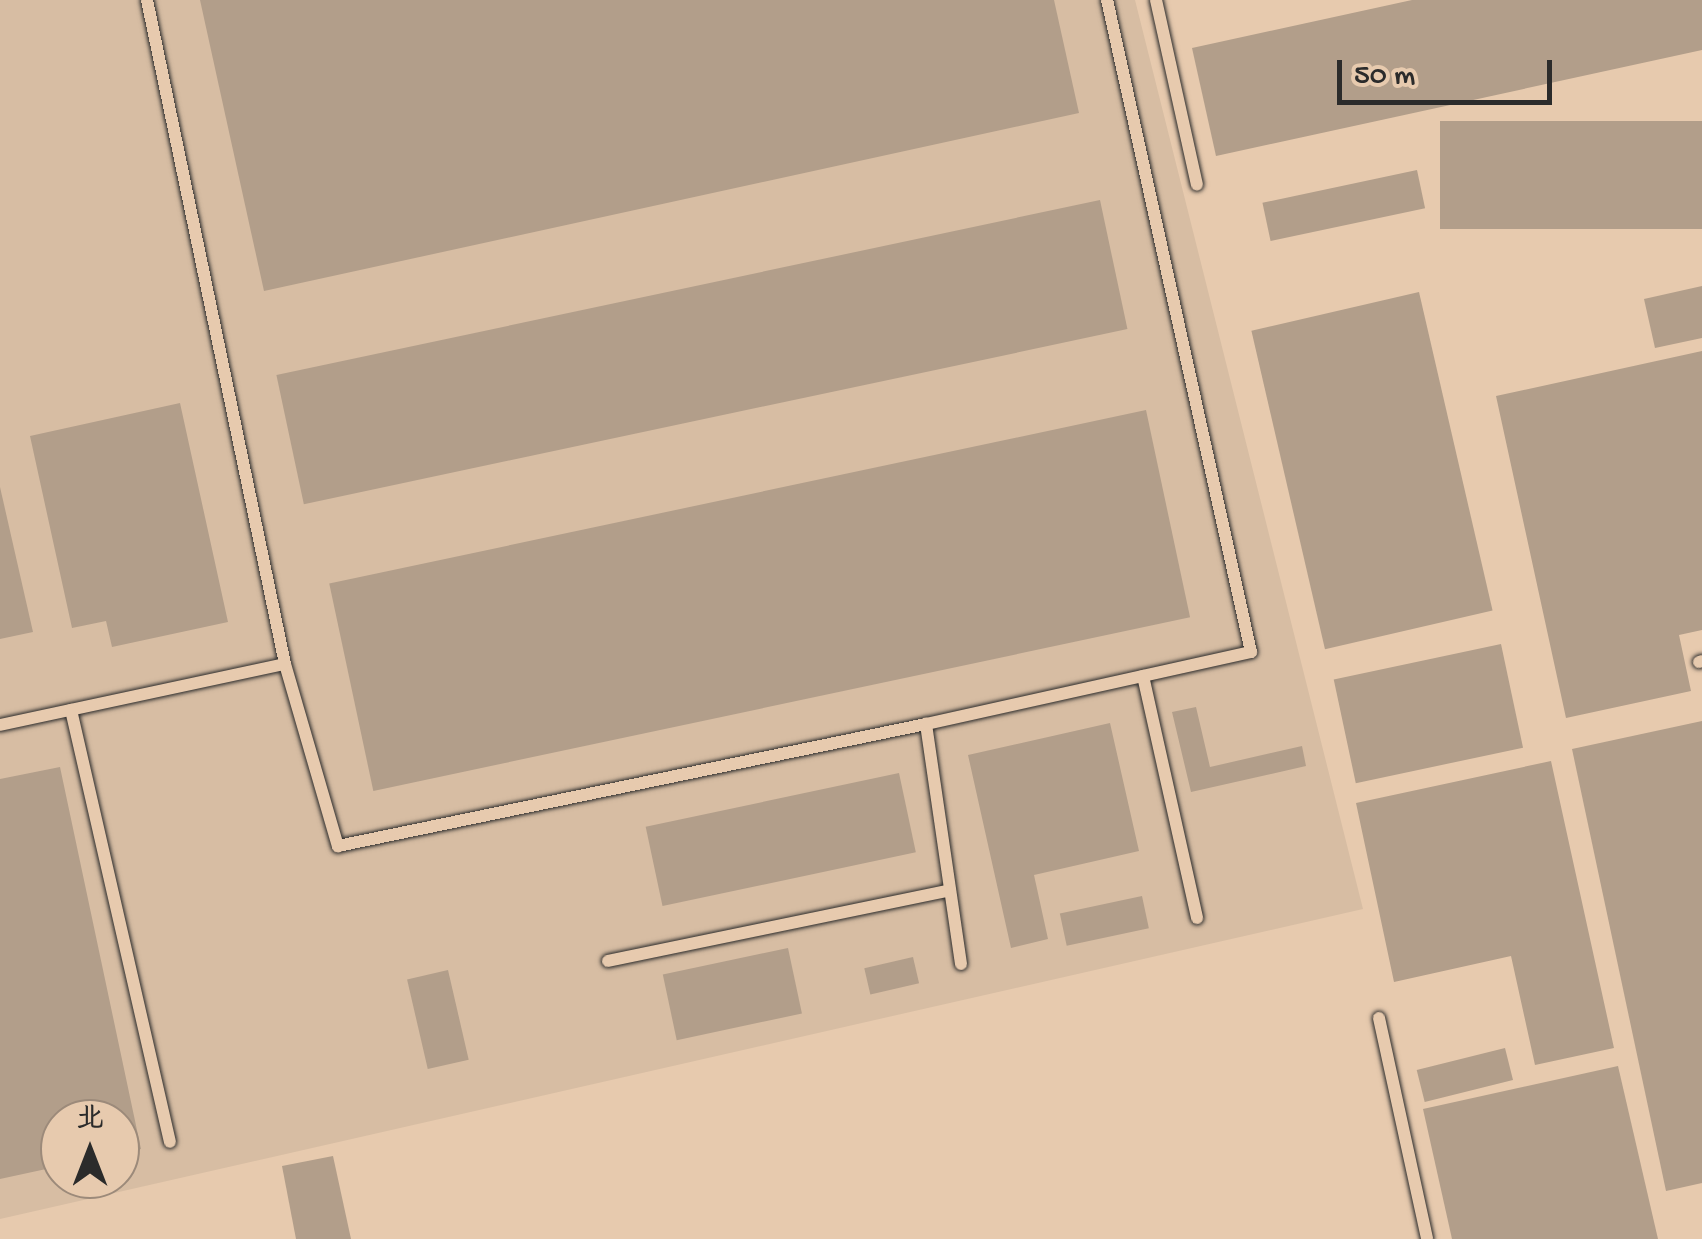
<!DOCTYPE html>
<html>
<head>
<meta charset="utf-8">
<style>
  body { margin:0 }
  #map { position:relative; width:1702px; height:1239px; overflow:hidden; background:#e7caae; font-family:"Gochi Hand","LXGW WenKai TC",sans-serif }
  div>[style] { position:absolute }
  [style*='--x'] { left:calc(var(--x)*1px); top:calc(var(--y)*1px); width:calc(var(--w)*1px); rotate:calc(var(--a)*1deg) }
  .built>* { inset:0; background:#d7bda3 }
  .building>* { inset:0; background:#b29e8a; transform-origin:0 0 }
  .roads { filter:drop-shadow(0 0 2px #2b2b2b) drop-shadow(0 0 2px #2b2b2b) }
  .service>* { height:12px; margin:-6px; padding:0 6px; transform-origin:6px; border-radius:6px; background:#e7caae }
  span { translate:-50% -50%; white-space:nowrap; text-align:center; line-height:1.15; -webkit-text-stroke:8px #e7caae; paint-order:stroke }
  .north { position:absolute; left:40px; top:1099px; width:100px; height:100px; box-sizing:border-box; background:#e7caae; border:2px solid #9c8a7a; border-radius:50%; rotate:0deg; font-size:28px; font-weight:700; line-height:40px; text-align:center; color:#2b2b2b }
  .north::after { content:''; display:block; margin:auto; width:35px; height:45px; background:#2b2b2b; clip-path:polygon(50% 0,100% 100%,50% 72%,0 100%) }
  .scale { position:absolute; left:1337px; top:60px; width:215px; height:45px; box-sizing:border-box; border:5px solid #2b2b2b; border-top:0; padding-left:12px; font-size:30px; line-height:35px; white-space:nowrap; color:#2b2b2b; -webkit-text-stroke:8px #e7caae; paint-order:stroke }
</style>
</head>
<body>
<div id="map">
  <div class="built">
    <div style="clip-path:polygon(evenodd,0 0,1135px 0,1363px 909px,0 1219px,0 0,60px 1119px,120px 1119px,120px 1179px,60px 1179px,60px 1119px)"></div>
  </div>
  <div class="building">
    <div style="clip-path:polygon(200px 0,1054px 0,1079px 113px,264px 291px)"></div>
    <div style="clip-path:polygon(1412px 0,1702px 0,1702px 50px,1216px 156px,1192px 48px)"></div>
    <div style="left:1702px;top:121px;width:108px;height:262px;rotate:90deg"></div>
    <div style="left:1417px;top:170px;width:39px;height:158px;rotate:78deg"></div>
    <div style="left:1100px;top:200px;width:132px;height:842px;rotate:78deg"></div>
    <div style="clip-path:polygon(1702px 286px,1702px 338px,1655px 348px,1644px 299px)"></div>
    <div style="left:1419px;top:292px;width:327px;height:172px;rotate:77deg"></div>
    <div style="clip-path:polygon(1702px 351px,1702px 630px,1679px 635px,1691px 691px,1566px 718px,1496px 396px)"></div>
    <div style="clip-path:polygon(180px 403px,228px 622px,112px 647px,106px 621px,72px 628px,30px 436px)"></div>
    <div style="left:1146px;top:410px;width:212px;height:835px;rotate:78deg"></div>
    <div style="clip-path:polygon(0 487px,33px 632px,0 639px)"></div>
    <div style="left:1501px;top:644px;width:106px;height:171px;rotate:78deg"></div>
    <div style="clip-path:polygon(1196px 707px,1210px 767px,1302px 746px,1306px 766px,1191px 792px,1172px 712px)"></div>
    <div style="clip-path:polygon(1702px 721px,1702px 1183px,1666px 1191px,1572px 749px)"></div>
    <div style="clip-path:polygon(1110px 723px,1139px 851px,1034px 875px,1048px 939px,1011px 948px,968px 755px)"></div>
    <div style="clip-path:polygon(1551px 761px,1614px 1048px,1535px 1065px,1511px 956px,1394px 982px,1356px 803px)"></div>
    <div style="clip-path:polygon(60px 767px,141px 1149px,120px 1154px,120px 1119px,60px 1119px,60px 1166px,0 1179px,0 779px)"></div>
    <div style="left:899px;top:773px;width:81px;height:259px;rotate:78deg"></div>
    <div style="left:1142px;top:896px;width:33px;height:84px;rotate:78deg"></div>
    <div style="left:788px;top:948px;width:67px;height:128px;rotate:78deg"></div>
    <div style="left:913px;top:957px;width:27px;height:50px;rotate:77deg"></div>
    <div style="left:448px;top:970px;width:92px;height:42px;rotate:77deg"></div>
    <div style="left:1505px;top:1048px;width:33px;height:91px;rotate:76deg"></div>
    <div style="clip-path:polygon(1618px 1066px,1658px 1239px,1452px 1239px,1423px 1109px)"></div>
    <div style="clip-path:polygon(333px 1156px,351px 1239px,296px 1239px,282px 1166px)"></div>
  </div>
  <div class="roads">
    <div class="service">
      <div style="--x:147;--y:0;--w:678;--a:78.26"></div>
      <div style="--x:285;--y:664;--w:190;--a:73.8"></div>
      <div style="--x:338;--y:846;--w:601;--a:-11.72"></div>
      <div style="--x:1156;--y:0;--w:189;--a:77.5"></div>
      <div style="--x:1699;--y:662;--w:3;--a:-18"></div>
      <div style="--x:1143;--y:676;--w:248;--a:77.4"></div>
      <div style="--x:71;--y:710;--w:443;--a:77.1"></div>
      <div style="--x:0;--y:725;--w:291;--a:-12.1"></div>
      <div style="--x:608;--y:961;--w:349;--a:-11.7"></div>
      <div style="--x:961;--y:964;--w:243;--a:-98.3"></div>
      <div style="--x:926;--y:724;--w:333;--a:-12.5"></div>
      <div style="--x:1251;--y:652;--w:668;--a:-102.45"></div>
      <div style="--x:1379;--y:1018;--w:226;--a:77.7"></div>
    </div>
  </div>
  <div class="north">北</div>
  <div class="scale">50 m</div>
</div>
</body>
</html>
